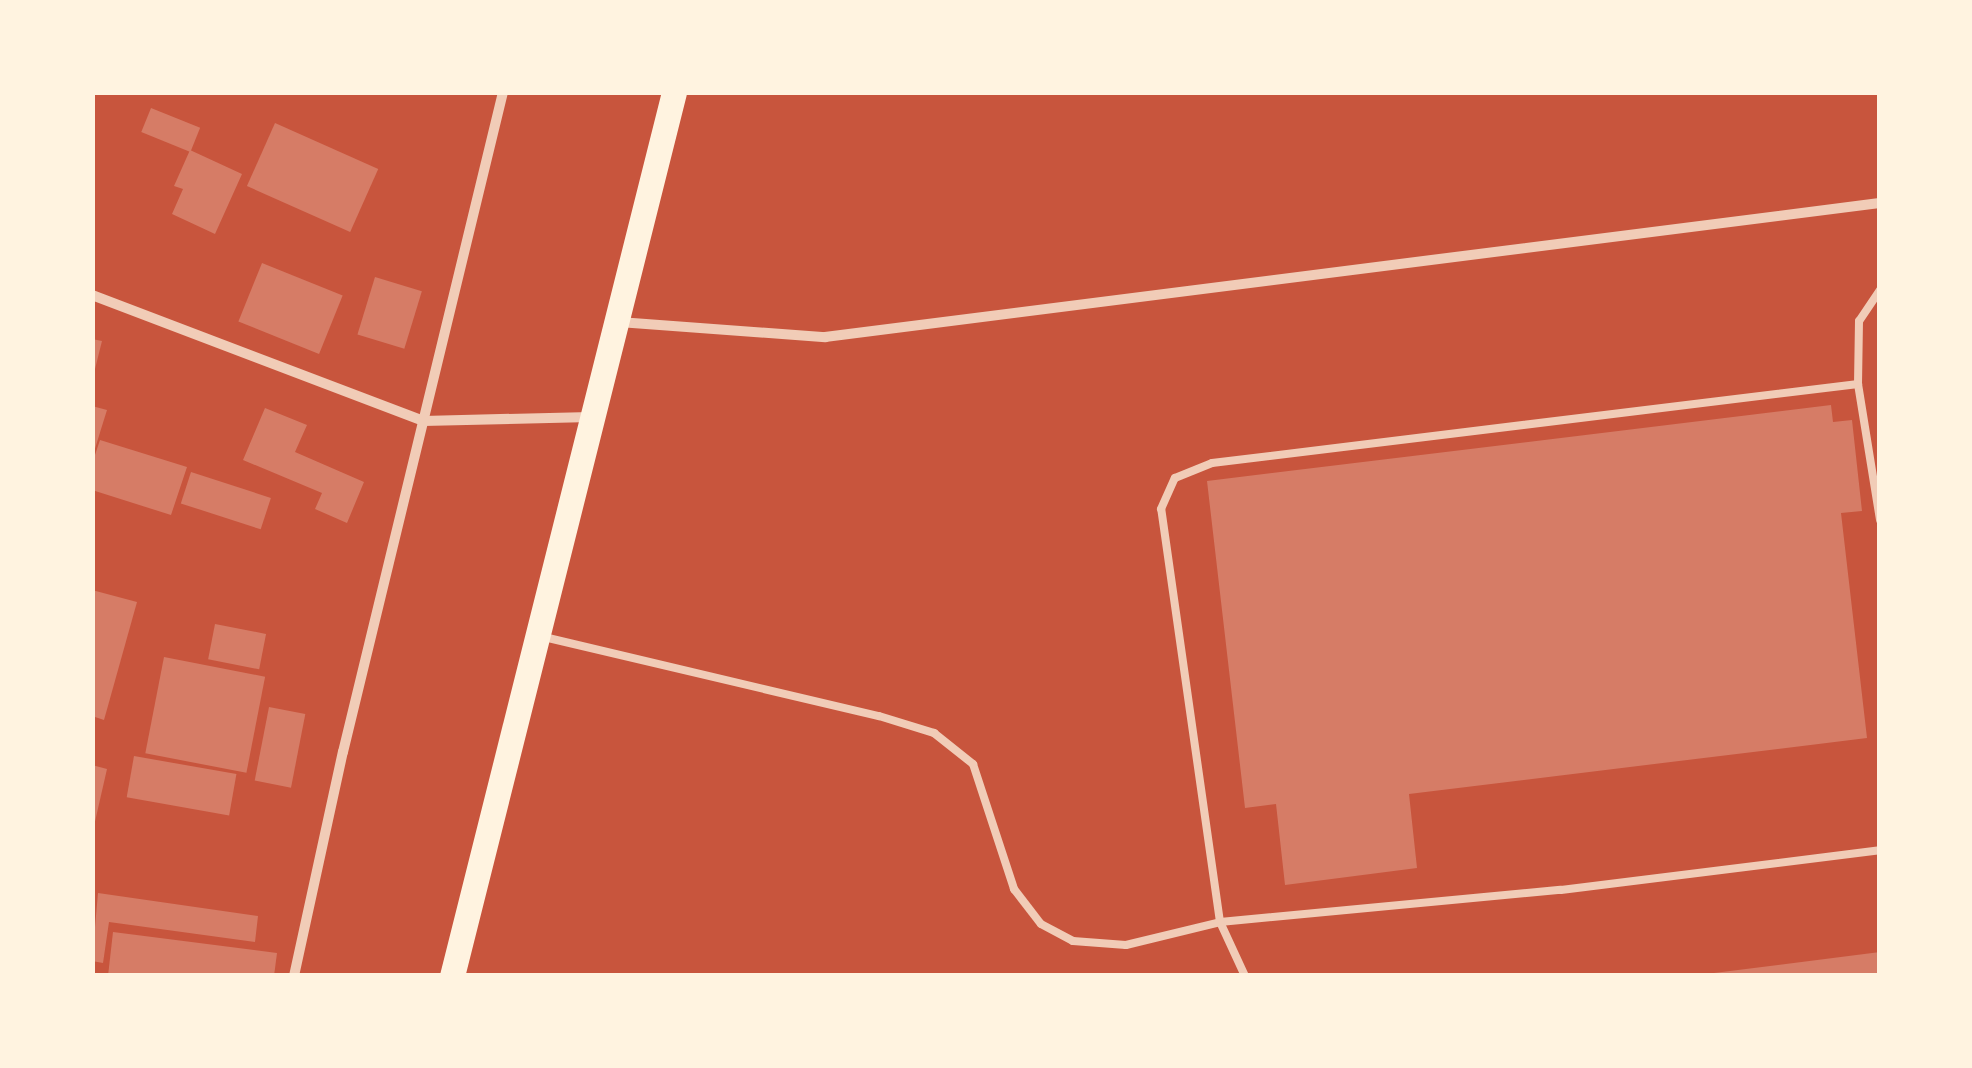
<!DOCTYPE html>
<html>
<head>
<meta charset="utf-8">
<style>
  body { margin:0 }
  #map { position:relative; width:1972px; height:1068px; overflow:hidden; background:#c8553d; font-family:"Open Sans",sans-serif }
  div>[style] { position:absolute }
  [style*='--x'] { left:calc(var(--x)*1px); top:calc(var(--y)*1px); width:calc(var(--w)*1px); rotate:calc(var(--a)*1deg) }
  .building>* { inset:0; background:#d67c66; transform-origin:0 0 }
  .service>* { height:8px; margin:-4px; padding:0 4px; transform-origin:4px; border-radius:4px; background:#f1ccb7 }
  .minor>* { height:10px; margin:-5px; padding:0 5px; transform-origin:5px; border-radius:5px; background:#f1ccb7 }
  .primary>* { height:25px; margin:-12.5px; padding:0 12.5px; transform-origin:12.5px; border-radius:12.5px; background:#fff3e0 }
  span { translate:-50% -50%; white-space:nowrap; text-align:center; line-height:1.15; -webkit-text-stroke:8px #fff3e0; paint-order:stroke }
  .frame { position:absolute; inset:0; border:95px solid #fff3e0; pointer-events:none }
</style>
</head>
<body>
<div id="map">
  <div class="building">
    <div style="left:151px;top:108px;width:53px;height:26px;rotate:22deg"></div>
    <div style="left:275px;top:123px;width:113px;height:69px;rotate:24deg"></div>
    <div style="clip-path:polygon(190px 150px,242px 174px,215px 234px,172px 214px,183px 189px,174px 186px)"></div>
    <div style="left:262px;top:263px;width:87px;height:63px;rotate:22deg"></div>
    <div style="left:375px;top:277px;width:49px;height:60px;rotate:17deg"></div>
    <div style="clip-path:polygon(92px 339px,102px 341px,94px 373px,92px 372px)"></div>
    <div style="clip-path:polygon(1831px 405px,1833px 422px,1852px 420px,1862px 511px,1841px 513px,1867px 738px,1409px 794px,1417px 868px,1285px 885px,1276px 804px,1245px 808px,1207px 481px)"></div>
    <div style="clip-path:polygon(92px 406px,107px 410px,93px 455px,92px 455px)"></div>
    <div style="clip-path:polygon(265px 408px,307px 425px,295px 452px,364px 482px,347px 523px,315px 509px,322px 493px,243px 460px)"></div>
    <div style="clip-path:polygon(100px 440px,187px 467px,171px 515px,92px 490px,92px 464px)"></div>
    <div style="left:191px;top:472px;width:84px;height:33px;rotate:18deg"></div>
    <div style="clip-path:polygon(92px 590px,137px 602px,104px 720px,92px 716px)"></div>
    <div style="left:215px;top:624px;width:52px;height:36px;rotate:11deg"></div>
    <div style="left:164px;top:657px;width:103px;height:98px;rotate:11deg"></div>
    <div style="left:269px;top:707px;width:37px;height:75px;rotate:11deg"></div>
    <div style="left:134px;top:756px;width:104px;height:42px;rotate:10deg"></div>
    <div style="clip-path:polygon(92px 765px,107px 769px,94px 826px,92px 826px)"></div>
    <div style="clip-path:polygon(98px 893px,258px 916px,255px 942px,109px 922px,103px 963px,92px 961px)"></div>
    <div style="clip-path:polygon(113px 932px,277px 953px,274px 976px,108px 976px)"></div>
    <div style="clip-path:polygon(1880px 952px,1880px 976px,1714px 976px,1714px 973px)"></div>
  </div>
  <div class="service">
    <div style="--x:1880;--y:290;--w:37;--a:124"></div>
    <div style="--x:1859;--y:321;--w:63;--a:90.9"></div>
    <div style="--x:1858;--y:384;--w:138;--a:80.8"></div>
    <div style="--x:544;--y:637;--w:344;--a:13.3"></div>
    <div style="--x:879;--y:716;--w:58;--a:17.2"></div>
    <div style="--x:934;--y:733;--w:50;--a:38.5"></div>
    <div style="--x:973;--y:764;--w:132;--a:71.8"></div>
    <div style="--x:1014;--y:889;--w:44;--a:52.4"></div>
    <div style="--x:1041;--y:924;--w:36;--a:28"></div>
    <div style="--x:1073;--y:941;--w:53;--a:4.3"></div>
    <div style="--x:1126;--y:945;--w:97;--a:-13.7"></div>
    <div style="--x:1220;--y:922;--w:342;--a:-5.4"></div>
    <div style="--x:1561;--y:890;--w:321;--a:-7.1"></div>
    <div style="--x:1245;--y:976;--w:60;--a:-114.8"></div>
    <div style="--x:1220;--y:922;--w:417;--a:-98.1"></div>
    <div style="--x:1161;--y:509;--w:34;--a:-66"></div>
    <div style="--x:1175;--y:478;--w:40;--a:-22"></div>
    <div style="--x:1212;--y:463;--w:651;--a:-6.97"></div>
  </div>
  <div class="minor">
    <div style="--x:92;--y:295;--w:354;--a:20.8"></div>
    <div style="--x:423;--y:421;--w:168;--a:-1.4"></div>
    <div style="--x:619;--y:322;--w:207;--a:4.2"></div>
    <div style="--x:825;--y:337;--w:1063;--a:-7.24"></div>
    <div style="--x:294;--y:976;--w:229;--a:-77.7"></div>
    <div style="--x:343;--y:752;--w:679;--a:-76.37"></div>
  </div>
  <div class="primary">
    <div style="--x:452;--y:976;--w:911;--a:-75.9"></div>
  </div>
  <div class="frame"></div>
</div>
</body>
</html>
